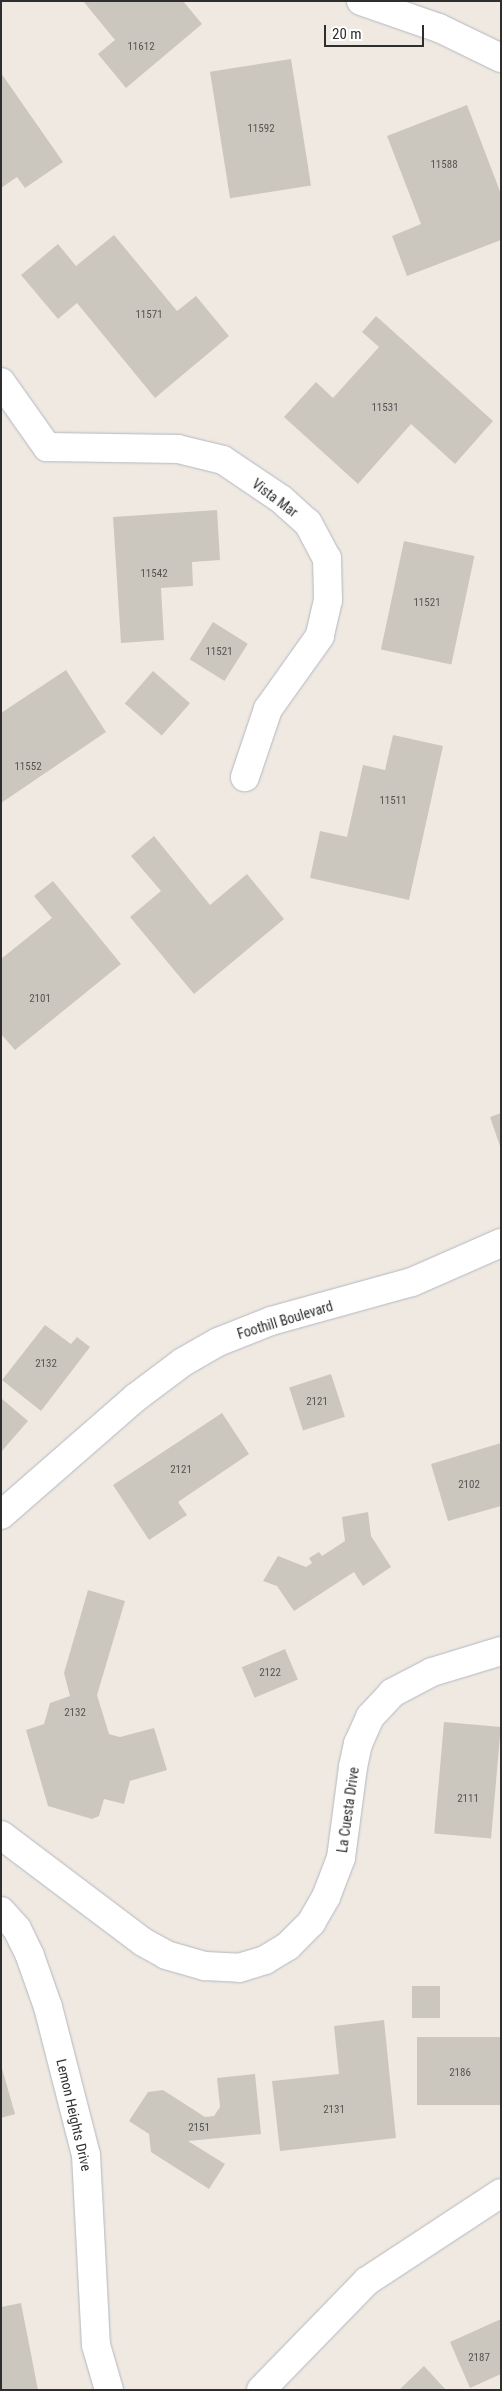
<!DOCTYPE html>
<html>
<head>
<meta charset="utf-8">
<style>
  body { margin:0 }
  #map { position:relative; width:502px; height:2391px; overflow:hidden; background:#efe9e1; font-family:"Roboto Condensed",sans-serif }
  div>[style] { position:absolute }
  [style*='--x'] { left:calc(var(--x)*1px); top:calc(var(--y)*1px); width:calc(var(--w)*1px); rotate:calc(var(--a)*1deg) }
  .building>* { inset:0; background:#cbc7bf; transform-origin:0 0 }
  .roads { filter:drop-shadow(0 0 1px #b4b7c1) drop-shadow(0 0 1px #b4b7c1) }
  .minor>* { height:28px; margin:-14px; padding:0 14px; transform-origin:14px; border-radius:14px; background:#fff }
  span { translate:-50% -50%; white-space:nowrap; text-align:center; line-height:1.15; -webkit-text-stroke:4.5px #fff; paint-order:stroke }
  .number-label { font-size:11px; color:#555452 }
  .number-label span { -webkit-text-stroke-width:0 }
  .street-label { font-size:14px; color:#2e2e2e }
  .frame { position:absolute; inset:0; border:2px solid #2e2e2e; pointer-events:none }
  .scale { position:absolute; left:324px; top:25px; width:100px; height:22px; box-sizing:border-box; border:2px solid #2e2e2e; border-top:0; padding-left:6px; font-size:15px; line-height:18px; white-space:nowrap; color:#2e2e2e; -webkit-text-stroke:4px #fff; paint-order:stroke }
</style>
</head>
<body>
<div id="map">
  <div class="building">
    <div style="clip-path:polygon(83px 1px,183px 1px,202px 24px,126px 88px,98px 54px,115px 40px)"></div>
    <div style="left:291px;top:59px;width:128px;height:82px;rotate:81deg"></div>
    <div style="clip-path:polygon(1px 73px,63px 162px,25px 188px,17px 177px,1px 188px)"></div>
    <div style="clip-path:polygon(467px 105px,501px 194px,501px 240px,407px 276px,392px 236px,421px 224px,387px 136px)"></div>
    <div style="clip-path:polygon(114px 235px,177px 311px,196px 296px,229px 336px,155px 398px,77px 303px,58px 319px,21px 275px,58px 244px,76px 266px)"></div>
    <div style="clip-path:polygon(376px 316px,493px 421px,455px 464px,411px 424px,358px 484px,284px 417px,316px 382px,333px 398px,379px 347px,362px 332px)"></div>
    <div style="clip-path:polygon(217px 510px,220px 560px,192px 562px,193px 586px,161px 588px,164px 640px,121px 643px,113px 517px)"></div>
    <div style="left:404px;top:541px;width:72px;height:111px;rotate:12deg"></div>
    <div style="left:213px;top:622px;width:41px;height:44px;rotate:32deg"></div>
    <div style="clip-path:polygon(66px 670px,106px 732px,1px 803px,1px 713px)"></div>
    <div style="left:153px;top:671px;width:49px;height:43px;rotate:41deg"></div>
    <div style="clip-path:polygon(393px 735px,443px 746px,409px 900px,310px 878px,320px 831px,347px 837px,363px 765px,385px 770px)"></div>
    <div style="clip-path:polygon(154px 836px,210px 905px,247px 874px,284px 919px,194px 994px,130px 917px,161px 891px,131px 856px)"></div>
    <div style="clip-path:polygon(53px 881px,121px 964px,15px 1050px,1px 1034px,1px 959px,52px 918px,34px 896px)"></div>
    <div style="clip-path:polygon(501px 1113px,501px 1146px,500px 1146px,490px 1117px)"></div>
    <div style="clip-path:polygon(45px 1325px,71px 1344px,77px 1337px,90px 1347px,41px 1411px,2px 1380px)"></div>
    <div style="left:331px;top:1374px;width:45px;height:44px;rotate:72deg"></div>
    <div style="clip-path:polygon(1px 1398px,28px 1421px,1px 1452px)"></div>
    <div style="clip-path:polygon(222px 1413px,249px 1454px,178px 1502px,187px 1515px,149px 1540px,113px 1485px)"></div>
    <div style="clip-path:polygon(501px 1443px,501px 1506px,448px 1521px,431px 1464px)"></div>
    <div style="clip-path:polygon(368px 1512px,371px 1536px,391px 1567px,363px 1586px,354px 1572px,294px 1611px,277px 1586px,263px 1581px,278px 1556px,306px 1567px,312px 1563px,309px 1558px,319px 1552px,322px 1556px,345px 1541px,342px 1517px)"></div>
    <div style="clip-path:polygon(88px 1590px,125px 1601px,97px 1695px,109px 1734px,120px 1737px,154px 1728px,167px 1770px,130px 1781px,124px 1804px,104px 1799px,99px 1816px,92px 1819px,48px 1806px,26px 1730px,44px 1724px,50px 1703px,70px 1696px,64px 1673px)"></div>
    <div style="left:285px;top:1649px;width:33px;height:47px;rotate:67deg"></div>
    <div style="left:444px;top:1722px;width:57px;height:112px;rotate:5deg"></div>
    <div style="left:412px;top:1986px;width:28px;height:32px"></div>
    <div style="clip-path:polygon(384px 2020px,396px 2138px,280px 2151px,272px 2081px,339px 2074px,334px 2026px)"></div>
    <div style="left:501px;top:2037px;width:68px;height:84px;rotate:90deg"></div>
    <div style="clip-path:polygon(1px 2065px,15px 2114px,1px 2118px)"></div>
    <div style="clip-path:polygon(255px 2074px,261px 2134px,188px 2141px,225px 2164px,209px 2189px,151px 2152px,149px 2134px,129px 2121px,148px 2092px,163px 2090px,205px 2117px,214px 2116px,220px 2107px,217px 2078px)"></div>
    <div style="clip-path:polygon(21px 2303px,38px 2390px,1px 2390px,1px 2307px)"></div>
    <div style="clip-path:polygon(501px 2319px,501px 2374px,470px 2388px,450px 2342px)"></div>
    <div style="clip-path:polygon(424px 2366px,446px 2390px,399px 2390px)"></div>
  </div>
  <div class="roads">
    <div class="minor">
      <div style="--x:361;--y:1;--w:83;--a:19.1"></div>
      <div style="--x:439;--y:28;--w:69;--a:25.8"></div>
      <div style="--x:1;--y:382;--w:80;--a:54.7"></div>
      <div style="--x:47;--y:447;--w:131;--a:0.9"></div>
      <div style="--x:178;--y:449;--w:46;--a:13.7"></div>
      <div style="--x:223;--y:460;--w:70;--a:33.9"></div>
      <div style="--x:281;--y:499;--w:36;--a:42"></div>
      <div style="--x:308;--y:523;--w:40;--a:62"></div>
      <div style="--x:327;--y:558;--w:42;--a:88.6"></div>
      <div style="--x:328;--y:600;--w:37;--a:103"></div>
      <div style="--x:320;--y:636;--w:90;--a:125.5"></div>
      <div style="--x:268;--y:709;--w:72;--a:108.7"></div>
      <div style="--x:1;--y:1515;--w:178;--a:-41.1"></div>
      <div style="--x:135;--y:1398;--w:60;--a:-36.9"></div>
      <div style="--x:183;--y:1362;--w:40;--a:-29.7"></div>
      <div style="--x:218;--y:1342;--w:57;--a:-21.6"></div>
      <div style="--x:271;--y:1321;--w:146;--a:-15.5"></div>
      <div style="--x:412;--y:1282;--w:97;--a:-23.7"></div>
      <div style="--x:1;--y:1835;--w:178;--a:37"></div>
      <div style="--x:143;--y:1942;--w:26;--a:29"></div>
      <div style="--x:166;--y:1955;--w:41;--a:15.8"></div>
      <div style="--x:205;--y:1966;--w:34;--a:3"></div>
      <div style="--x:239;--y:1968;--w:27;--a:-17"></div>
      <div style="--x:265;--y:1960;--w:27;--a:-31"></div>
      <div style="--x:288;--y:1946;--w:33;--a:-45"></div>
      <div style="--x:311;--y:1923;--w:30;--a:-60"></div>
      <div style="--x:326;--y:1897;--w:42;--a:-69"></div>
      <div style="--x:341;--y:1858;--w:92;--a:-82.5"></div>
      <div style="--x:353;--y:1767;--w:24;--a:-78"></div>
      <div style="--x:358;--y:1744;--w:30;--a:-66"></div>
      <div style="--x:370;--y:1717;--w:33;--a:-47"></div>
      <div style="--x:392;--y:1693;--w:45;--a:-27.7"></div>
      <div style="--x:432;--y:1672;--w:72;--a:-16.9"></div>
      <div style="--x:1;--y:1911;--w:24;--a:48"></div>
      <div style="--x:17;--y:1929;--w:30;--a:64"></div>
      <div style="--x:30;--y:1956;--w:54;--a:70.6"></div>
      <div style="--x:48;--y:2007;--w:153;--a:75.6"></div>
      <div style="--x:86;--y:2155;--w:190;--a:87"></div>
      <div style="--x:96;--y:2345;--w:47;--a:73.9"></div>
      <div style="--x:261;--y:2390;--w:152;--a:-45.8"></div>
      <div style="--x:367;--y:2281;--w:160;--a:-33.3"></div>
    </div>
  </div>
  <div class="number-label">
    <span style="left:141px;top:47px">11612</span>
    <span style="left:261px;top:129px">11592</span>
    <span style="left:444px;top:165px">11588</span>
    <span style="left:149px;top:315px">11571</span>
    <span style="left:385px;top:408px">11531</span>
    <span style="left:154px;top:574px">11542</span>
    <span style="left:427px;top:603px">11521</span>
    <span style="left:219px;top:652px">11521</span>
    <span style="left:28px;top:767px">11552</span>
    <span style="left:393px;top:801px">11511</span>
    <span style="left:40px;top:999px">2101</span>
    <span style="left:46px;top:1364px">2132</span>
    <span style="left:317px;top:1402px">2121</span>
    <span style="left:181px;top:1470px">2121</span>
    <span style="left:469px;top:1485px">2102</span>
    <span style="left:270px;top:1673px">2122</span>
    <span style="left:75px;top:1713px">2132</span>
    <span style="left:468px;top:1799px">2111</span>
    <span style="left:460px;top:2073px">2186</span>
    <span style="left:334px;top:2110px">2131</span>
    <span style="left:199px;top:2128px">2151</span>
    <span style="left:479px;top:2358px">2187</span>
  </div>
  <div class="street-label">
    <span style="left:275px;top:498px;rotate:37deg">Vista Mar</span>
    <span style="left:285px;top:1320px;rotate:-17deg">Foothill Boulevard</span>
    <span style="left:348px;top:1810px;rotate:-82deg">La Cuesta Drive</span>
    <span style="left:74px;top:2115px;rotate:77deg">Lemon Heights Drive</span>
  </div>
  <div class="frame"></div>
  <div class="scale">20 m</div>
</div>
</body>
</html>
